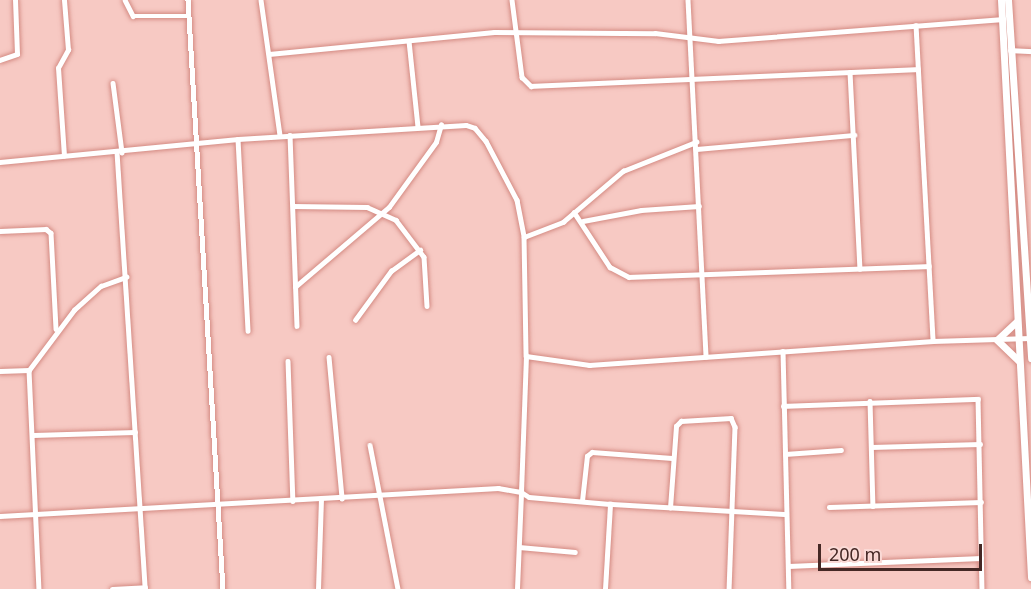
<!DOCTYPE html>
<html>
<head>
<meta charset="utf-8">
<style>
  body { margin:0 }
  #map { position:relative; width:1031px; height:589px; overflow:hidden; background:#f7c9c3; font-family:"Noto Sans",sans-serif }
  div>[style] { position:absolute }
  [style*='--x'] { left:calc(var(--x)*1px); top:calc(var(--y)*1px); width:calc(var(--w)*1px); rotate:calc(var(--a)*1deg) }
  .roads { filter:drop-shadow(0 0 2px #d48b83) drop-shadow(0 0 2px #d48b83) }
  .street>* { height:4.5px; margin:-2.25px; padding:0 2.25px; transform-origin:2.25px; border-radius:2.25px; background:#fff }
  .primary>* { height:7px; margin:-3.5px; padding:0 3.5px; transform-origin:3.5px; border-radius:3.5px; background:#fff }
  span { translate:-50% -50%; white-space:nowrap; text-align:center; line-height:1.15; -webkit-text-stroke:6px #fadad6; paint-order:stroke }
  .scale { position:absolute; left:818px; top:544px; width:164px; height:27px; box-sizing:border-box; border:3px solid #452825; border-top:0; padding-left:8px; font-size:18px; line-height:21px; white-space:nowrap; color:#452825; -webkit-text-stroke:4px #fadad6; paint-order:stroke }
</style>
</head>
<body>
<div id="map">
  <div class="roads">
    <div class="street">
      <div style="--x:125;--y:0;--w:18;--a:63"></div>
      <div style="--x:133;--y:16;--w:54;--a:0"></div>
      <div style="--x:188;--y:0;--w:590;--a:86.6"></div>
      <div style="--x:261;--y:0;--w:137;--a:82"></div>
      <div style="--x:512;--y:0;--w:78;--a:82.6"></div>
      <div style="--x:522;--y:77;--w:13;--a:45"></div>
      <div style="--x:531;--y:86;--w:387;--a:-2.5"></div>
      <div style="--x:688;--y:0;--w:357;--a:87.1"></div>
      <div style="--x:916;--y:25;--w:316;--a:86.9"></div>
      <div style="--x:409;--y:41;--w:86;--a:84"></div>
      <div style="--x:1010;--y:50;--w:21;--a:3"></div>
      <div style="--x:269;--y:54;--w:226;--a:-5.6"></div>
      <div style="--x:494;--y:32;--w:161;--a:0.4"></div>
      <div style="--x:655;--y:33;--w:64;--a:7.2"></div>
      <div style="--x:718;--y:41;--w:286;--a:-4.4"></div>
      <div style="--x:0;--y:60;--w:18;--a:-19"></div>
      <div style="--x:17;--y:54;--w:54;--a:-92.1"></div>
      <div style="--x:850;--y:72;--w:197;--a:87.1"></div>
      <div style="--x:113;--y:83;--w:70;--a:82.6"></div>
      <div style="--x:290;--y:135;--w:191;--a:87.9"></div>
      <div style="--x:238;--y:139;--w:192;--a:87"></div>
      <div style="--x:696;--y:149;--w:159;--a:-5.1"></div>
      <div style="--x:117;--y:152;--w:438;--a:86.3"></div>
      <div style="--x:64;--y:156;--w:88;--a:-93.9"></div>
      <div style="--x:58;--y:68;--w:21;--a:-61"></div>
      <div style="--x:68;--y:50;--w:50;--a:-94.6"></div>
      <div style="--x:0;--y:162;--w:239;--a:-5.5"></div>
      <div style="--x:238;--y:139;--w:228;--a:-3.5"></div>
      <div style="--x:466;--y:125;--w:9;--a:18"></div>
      <div style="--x:475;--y:128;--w:17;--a:50"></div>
      <div style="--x:486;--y:141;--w:67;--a:62.3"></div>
      <div style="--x:517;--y:200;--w:38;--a:79"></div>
      <div style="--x:524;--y:237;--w:119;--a:89"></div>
      <div style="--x:526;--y:356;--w:64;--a:8.1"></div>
      <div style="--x:589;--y:365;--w:345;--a:-4"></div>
      <div style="--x:933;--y:341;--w:97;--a:-1.8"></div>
      <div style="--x:293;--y:206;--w:74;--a:0.8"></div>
      <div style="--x:367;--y:207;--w:32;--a:24"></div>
      <div style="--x:396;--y:220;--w:46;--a:52.9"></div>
      <div style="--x:424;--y:257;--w:49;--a:86.5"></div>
      <div style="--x:574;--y:212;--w:66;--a:56.8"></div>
      <div style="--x:610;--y:267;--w:21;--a:28"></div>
      <div style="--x:629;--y:277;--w:300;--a:-2.1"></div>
      <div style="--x:583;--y:221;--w:59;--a:-10.7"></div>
      <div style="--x:641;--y:210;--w:58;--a:-3.9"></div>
      <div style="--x:0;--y:231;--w:46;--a:-2.5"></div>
      <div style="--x:46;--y:229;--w:6;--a:39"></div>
      <div style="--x:51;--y:233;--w:96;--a:87"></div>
      <div style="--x:524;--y:237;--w:42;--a:-21"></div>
      <div style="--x:563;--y:222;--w:79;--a:-40.4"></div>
      <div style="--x:623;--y:171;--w:79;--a:-21.7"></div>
      <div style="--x:295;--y:287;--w:123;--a:-40.4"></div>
      <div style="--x:389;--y:207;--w:80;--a:-54.1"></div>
      <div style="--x:436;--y:142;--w:18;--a:-74"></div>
      <div style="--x:355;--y:320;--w:61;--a:-53.7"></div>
      <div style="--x:391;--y:271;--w:36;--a:-36"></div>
      <div style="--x:783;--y:351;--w:238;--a:88.6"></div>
      <div style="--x:329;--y:357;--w:142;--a:84.7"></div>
      <div style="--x:288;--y:361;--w:140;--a:88"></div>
      <div style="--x:29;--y:370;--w:219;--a:87.4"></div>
      <div style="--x:0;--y:371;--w:29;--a:-2"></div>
      <div style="--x:29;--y:370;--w:75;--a:-53.1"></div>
      <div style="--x:74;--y:310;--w:36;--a:-42"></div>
      <div style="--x:101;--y:286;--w:27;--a:-20"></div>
      <div style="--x:870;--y:401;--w:105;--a:88.4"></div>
      <div style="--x:783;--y:406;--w:195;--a:-2.1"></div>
      <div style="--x:978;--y:399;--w:190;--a:88.8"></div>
      <div style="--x:33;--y:435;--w:102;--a:-1.7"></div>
      <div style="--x:370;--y:445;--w:147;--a:79"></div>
      <div style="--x:871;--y:447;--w:109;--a:-1.6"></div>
      <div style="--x:785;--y:454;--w:56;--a:-4.1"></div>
      <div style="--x:582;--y:501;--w:45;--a:-83.7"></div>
      <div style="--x:587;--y:456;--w:6;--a:-39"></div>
      <div style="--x:592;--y:452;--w:80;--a:4.3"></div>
      <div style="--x:829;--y:507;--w:152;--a:-1.9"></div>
      <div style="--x:670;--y:508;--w:82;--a:-85.8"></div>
      <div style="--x:676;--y:426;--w:7;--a:-45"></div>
      <div style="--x:681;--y:421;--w:50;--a:-3.4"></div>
      <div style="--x:731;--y:418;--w:10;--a:66"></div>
      <div style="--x:735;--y:427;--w:162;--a:92.1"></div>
      <div style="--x:0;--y:516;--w:499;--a:-3.2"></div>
      <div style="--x:498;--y:488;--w:23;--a:10"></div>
      <div style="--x:521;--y:492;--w:136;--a:-87.9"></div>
      <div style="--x:519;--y:547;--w:56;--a:5.1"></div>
      <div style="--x:788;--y:566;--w:193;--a:-2.4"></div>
      <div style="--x:112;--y:589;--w:33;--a:-3"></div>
      <div style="--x:318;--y:589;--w:90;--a:-88.1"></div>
      <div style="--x:517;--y:589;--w:97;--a:-87.6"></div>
      <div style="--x:521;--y:492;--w:9;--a:32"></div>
      <div style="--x:529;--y:497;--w:81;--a:4.9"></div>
      <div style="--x:610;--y:504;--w:176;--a:3.3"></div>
      <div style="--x:605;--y:589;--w:85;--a:-86.6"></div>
    </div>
    <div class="primary">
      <div style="--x:1001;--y:0;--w:578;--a:87.02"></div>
      <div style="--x:1008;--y:0;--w:359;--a:86.3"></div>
      <div style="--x:1016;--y:322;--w:26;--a:137"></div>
      <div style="--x:997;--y:340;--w:30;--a:44"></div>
    </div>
  </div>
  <div class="scale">200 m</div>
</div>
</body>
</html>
